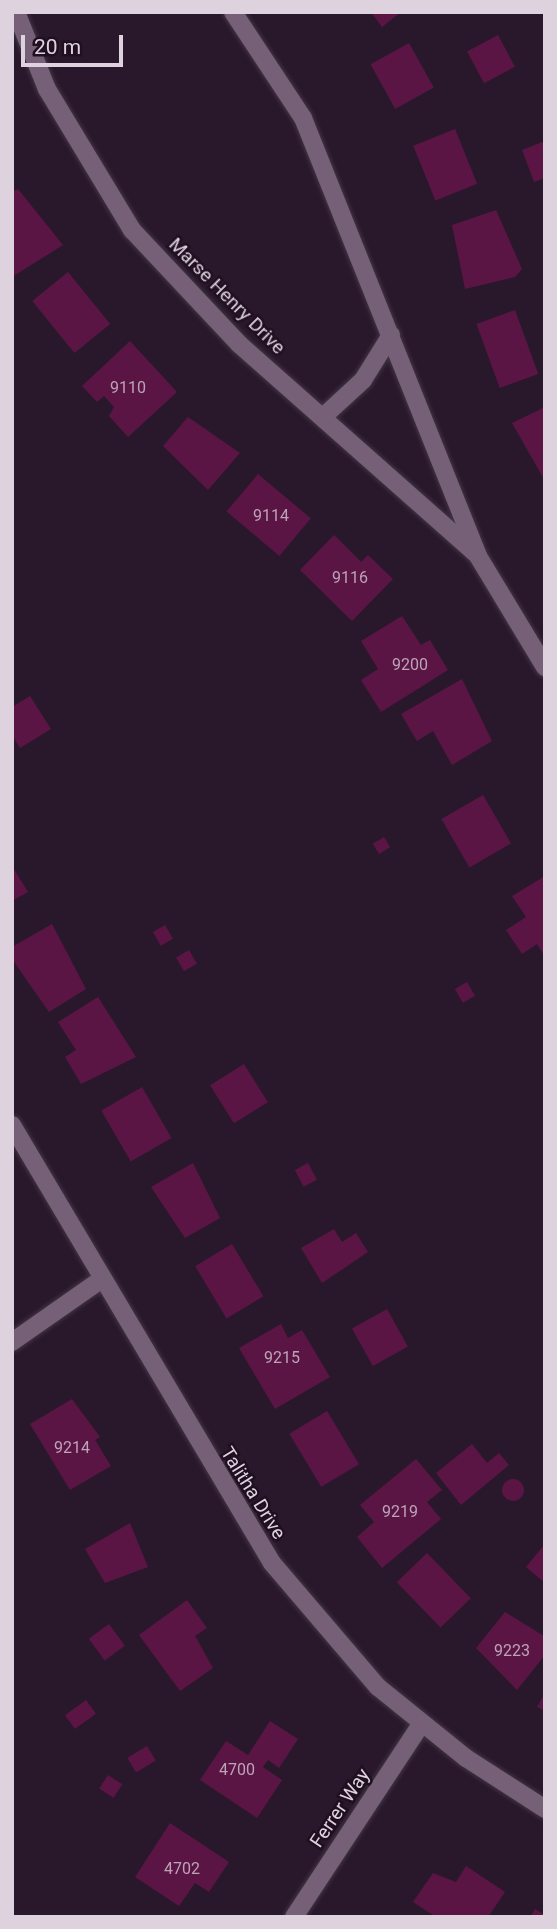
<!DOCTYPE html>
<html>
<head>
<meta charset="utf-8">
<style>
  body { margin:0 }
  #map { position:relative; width:557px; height:1929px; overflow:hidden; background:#29182b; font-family:Roboto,sans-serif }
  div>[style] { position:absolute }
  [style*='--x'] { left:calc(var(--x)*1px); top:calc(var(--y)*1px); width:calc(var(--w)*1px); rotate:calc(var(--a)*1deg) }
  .building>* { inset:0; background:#5a1545; transform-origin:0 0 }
  .round { border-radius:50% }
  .roads { filter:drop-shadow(0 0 2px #423544) drop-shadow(0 0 2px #423544) }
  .street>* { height:18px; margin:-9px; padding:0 9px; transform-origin:9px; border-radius:9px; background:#756077 }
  span { translate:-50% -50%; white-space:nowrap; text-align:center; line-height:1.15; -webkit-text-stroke:5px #1f0f21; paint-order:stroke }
  .number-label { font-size:16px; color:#bda3b8 }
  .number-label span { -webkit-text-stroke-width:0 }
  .street-label { font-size:19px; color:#ded2df }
  .frame { position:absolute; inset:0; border:14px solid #ded2df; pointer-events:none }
  .scale { position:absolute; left:21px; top:35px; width:102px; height:32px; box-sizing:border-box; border:4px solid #ded2df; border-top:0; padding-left:9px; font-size:21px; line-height:24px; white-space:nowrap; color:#ded2df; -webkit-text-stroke:5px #1f0f21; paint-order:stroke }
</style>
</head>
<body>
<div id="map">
  <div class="building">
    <div style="clip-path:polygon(371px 12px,401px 12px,382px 27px)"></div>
    <div style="left:498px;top:35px;width:36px;height:35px;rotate:62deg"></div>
    <div style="left:409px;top:43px;width:51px;height:44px;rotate:61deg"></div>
    <div style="left:455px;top:129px;width:59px;height:45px;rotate:68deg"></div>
    <div style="clip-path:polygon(545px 141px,545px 178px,534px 182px,522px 150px)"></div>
    <div style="clip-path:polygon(18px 189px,63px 245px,12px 277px,12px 192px)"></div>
    <div style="clip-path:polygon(496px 210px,522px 269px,515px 277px,465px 289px,452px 225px)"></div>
    <div style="left:68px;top:272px;width:67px;height:46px;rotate:51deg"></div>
    <div style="left:515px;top:310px;width:68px;height:41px;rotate:70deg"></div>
    <div style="clip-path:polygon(130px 341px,177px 392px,128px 437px,109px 416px,114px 407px,104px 396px,97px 402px,82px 386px)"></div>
    <div style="clip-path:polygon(545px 407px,545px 481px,512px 423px)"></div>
    <div style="clip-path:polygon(188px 417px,240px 453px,208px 490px,163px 446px)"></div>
    <div style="left:258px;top:474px;width:69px;height:49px;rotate:40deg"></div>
    <div style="clip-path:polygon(334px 535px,361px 562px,368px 555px,393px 579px,352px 621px,300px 570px)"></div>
    <div style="clip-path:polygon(402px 616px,421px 645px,430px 640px,448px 670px,381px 712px,361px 680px,378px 669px,361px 641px)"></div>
    <div style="clip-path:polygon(462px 679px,492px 741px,452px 765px,433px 731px,417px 741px,401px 714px)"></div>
    <div style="clip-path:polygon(30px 696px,51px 729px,20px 748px,12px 735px,12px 707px)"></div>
    <div style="left:483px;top:795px;width:56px;height:48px;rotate:60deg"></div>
    <div style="left:384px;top:837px;width:12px;height:13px;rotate:59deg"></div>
    <div style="clip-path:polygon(12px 866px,28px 892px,12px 901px)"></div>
    <div style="clip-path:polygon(545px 876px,545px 957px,537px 944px,522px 954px,506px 930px,526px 917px,512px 896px)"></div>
    <div style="clip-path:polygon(52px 924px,86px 989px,49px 1012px,12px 959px,12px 947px)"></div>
    <div style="left:165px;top:925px;width:16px;height:14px;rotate:60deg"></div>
    <div style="left:189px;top:950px;width:16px;height:15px;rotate:60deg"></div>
    <div style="left:467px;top:982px;width:16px;height:14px;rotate:60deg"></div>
    <div style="clip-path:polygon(98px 997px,136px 1057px,81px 1084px,65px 1057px,76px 1050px,58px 1022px)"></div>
    <div style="left:244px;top:1064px;width:45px;height:40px;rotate:58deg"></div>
    <div style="left:142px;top:1087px;width:59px;height:47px;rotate:60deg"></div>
    <div style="clip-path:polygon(193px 1163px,220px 1218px,185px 1238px,151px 1187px)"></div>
    <div style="left:308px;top:1163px;width:19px;height:15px;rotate:62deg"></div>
    <div style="clip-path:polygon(334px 1229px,342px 1242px,356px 1233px,368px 1252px,322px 1283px,301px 1248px)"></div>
    <div style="left:232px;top:1244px;width:61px;height:43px;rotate:59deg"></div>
    <div style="left:387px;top:1309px;width:43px;height:40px;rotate:61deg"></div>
    <div style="clip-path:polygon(281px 1324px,288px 1338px,302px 1330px,330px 1377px,275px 1409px,239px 1348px)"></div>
    <div style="clip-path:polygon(72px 1399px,100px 1437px,95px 1440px,111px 1466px,70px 1490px,30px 1424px)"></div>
    <div style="left:327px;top:1411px;width:62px;height:44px;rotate:59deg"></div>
    <div style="clip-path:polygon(472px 1444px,487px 1463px,499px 1453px,509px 1465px,461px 1505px,436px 1473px)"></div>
    <div style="clip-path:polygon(416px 1459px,442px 1490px,427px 1502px,441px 1519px,382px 1568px,357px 1537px,374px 1522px,360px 1505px)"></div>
    <div class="round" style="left:502px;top:1479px;width:22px;height:22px"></div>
    <div style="clip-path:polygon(130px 1523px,148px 1567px,105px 1583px,85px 1549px)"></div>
    <div style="clip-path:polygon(545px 1544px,545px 1583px,526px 1567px)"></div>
    <div style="left:427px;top:1553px;width:63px;height:42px;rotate:46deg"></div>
    <div style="clip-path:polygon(187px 1600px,207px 1628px,195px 1636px,213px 1668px,180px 1691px,139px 1635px)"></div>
    <div style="clip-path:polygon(505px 1612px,544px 1636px,545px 1655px,517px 1690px,476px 1648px)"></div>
    <div style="left:109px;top:1624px;width:27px;height:25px;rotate:54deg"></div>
    <div style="clip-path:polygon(545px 1693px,545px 1711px,537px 1707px)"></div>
    <div style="left:86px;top:1700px;width:17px;height:26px;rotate:54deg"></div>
    <div style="clip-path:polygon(270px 1721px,298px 1739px,279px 1768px,268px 1760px,263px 1767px,282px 1780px,257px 1818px,200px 1780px,226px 1741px,248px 1755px)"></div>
    <div style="left:147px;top:1746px;width:17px;height:23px;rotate:59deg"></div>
    <div style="left:108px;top:1775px;width:17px;height:16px;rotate:33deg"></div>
    <div style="clip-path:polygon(170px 1823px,229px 1862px,209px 1892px,195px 1883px,179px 1906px,135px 1877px)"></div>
    <div style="clip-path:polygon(466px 1866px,505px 1892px,488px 1917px,436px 1917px,413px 1902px,433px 1873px,456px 1882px)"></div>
    <div style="clip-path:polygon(535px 1909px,545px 1915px,545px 1917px,530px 1917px)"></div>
  </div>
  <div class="roads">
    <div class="street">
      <div style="--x:16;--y:12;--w:83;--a:68.1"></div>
      <div style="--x:47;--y:89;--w:165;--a:58.9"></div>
      <div style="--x:132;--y:230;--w:156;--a:46.8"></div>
      <div style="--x:239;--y:344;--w:315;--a:41.5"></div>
      <div style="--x:233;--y:12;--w:127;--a:56.6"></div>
      <div style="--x:303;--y:118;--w:472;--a:68.2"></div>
      <div style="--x:478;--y:556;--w:130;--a:58.9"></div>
      <div style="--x:324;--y:416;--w:53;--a:-42.7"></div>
      <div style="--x:363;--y:380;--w:53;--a:-58.1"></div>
      <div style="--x:12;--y:1125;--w:509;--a:59.31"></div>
      <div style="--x:272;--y:1563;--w:163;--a:49.5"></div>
      <div style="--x:378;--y:1687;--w:113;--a:38.9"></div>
      <div style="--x:466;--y:1758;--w:94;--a:32.8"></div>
      <div style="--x:12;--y:1342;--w:110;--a:-35"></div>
      <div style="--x:294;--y:1917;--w:232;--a:-56.6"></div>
    </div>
  </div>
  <div class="number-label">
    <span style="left:128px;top:388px">9110</span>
    <span style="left:271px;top:516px">9114</span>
    <span style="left:350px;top:578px">9116</span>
    <span style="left:410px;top:665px">9200</span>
    <span style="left:282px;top:1358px">9215</span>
    <span style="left:72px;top:1448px">9214</span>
    <span style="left:400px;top:1512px">9219</span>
    <span style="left:512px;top:1651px">9223</span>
    <span style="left:237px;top:1770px">4700</span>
    <span style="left:182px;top:1869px">4702</span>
  </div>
  <div class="street-label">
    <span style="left:227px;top:296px;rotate:45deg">Marse Henry Drive</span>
    <span style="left:253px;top:1493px;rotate:58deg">Talitha Drive</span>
    <span style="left:340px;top:1808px;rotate:-56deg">Ferrer Way</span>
  </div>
  <div class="frame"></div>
  <div class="scale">20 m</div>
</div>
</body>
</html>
